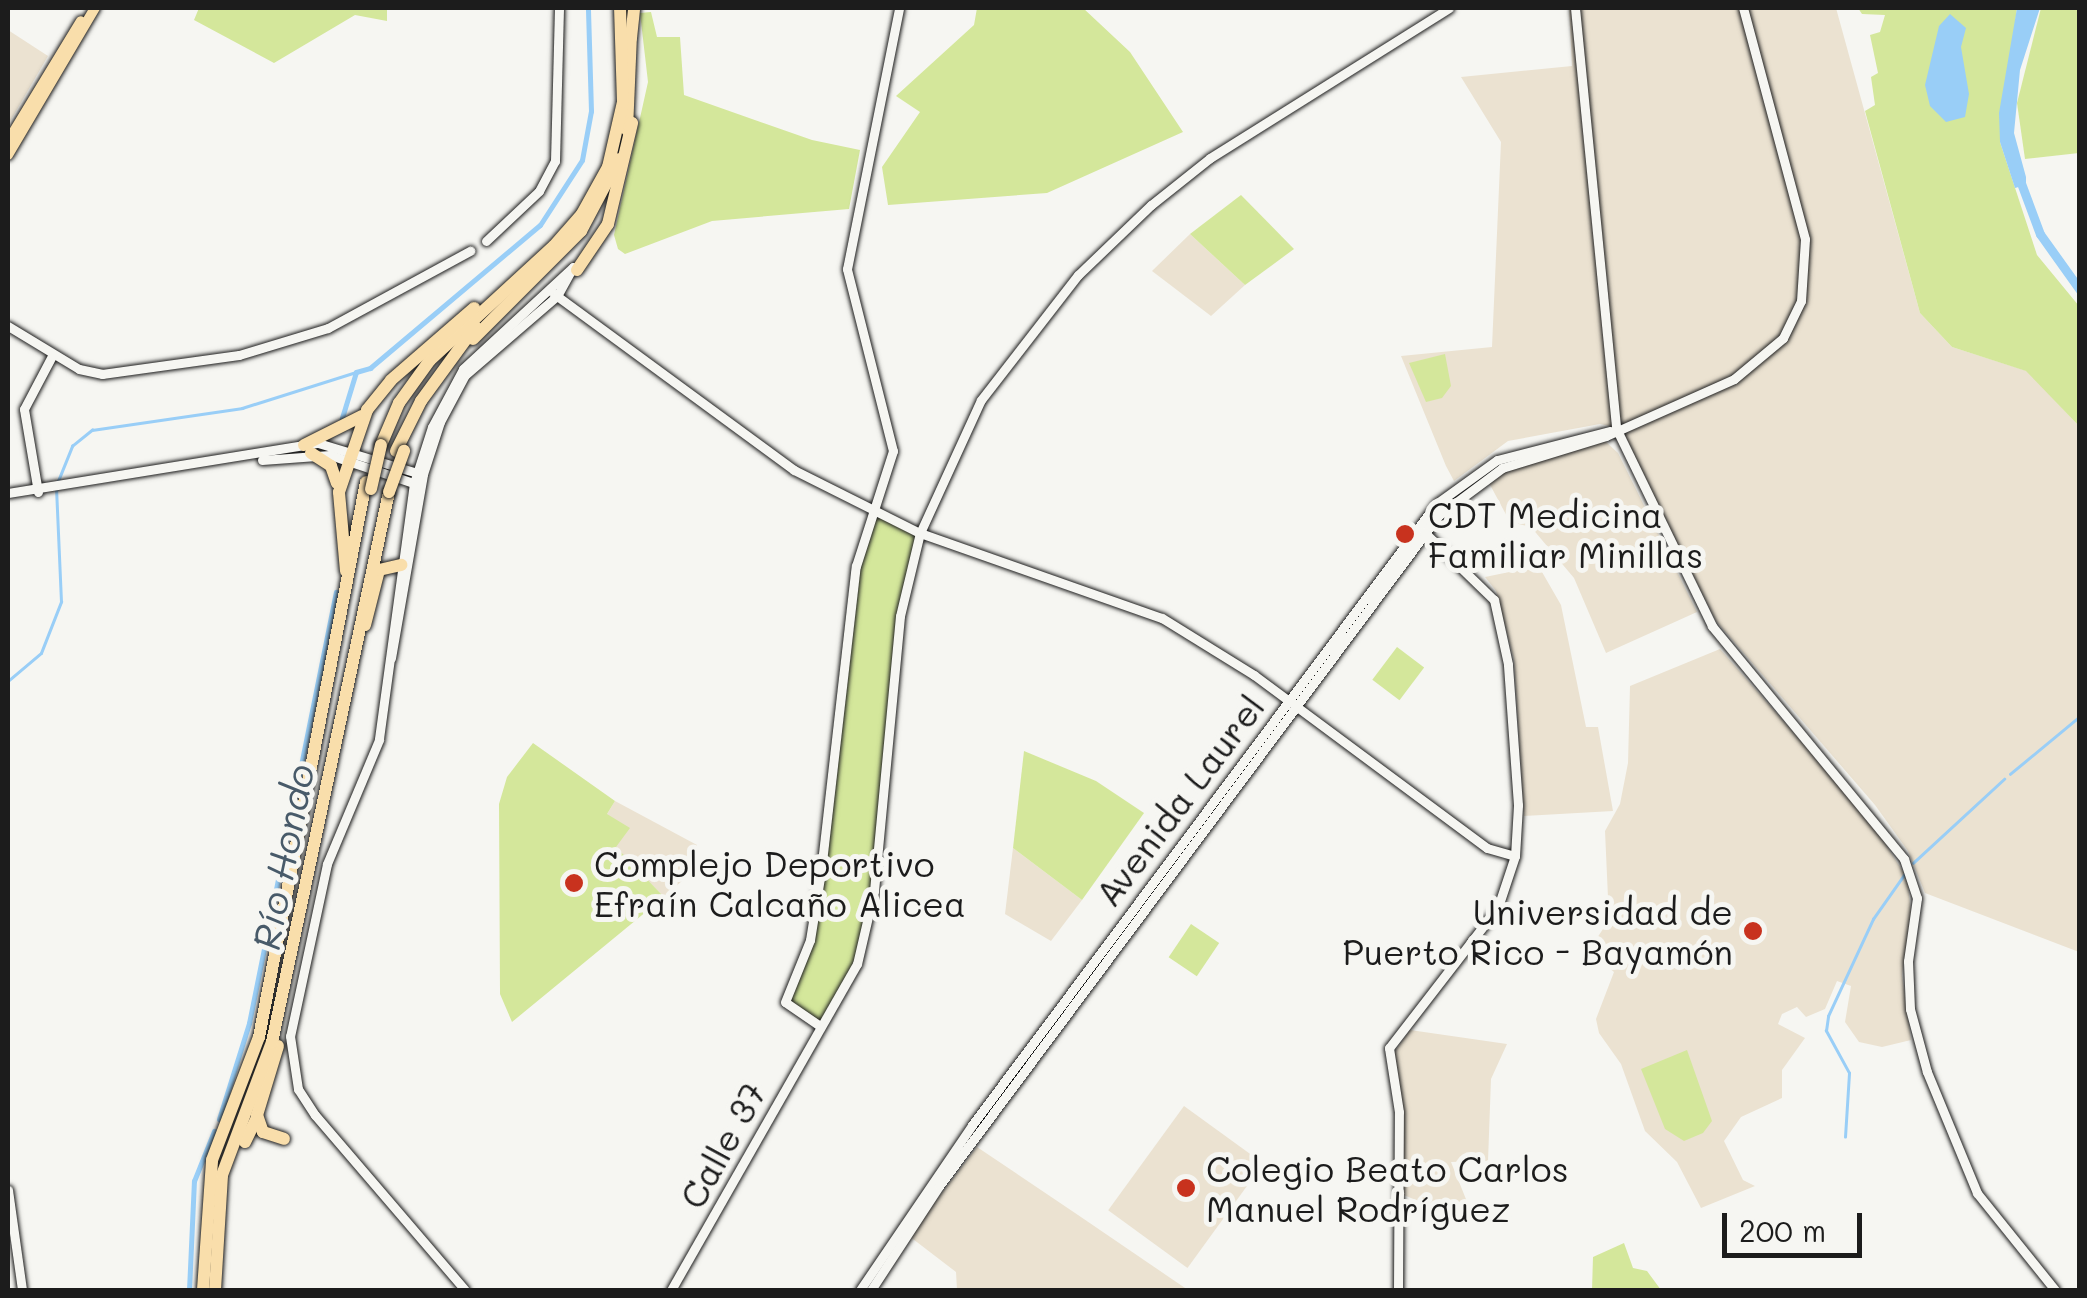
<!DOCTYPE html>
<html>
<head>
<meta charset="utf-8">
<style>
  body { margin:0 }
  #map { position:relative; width:2087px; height:1298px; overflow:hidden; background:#f6f6f2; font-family:Mali,sans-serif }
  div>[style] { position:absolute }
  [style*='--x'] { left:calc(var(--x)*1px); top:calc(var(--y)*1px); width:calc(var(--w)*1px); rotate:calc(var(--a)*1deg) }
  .built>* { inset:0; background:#ebe2d1; transform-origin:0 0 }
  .green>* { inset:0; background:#d4e79b; transform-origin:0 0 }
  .water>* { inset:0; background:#99cef7 }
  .stream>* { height:2.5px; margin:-1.25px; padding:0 1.25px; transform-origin:1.25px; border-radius:1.25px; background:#99cef7 }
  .canal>* { height:5px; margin:-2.5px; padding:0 2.5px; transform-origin:2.5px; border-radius:2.5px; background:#99cef7 }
  .river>* { height:9px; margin:-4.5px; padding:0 4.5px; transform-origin:4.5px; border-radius:4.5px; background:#99cef7 }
  .roads { filter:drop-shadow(0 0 2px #1c1c1c) drop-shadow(0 0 2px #1c1c1c) }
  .secondary>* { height:9px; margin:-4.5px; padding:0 4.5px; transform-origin:4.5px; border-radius:4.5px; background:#f6f6f2 }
  .primary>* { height:10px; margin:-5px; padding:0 5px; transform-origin:5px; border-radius:5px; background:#f9deab }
  .highway>* { height:12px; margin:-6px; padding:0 6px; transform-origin:6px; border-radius:6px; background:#f9deab }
  .bridges { filter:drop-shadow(0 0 2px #1c1c1c) drop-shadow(0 0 2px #1c1c1c) }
  .highway-bridge>* { height:12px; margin:-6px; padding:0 6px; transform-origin:6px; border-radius:6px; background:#f9deab }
  .dots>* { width:28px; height:28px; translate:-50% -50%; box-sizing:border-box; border:5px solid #f6f6f2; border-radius:50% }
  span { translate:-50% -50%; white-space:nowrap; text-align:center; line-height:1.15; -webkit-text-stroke:10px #f6f6f2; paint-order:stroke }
  .poi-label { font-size:35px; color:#1c1c1c }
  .left { translate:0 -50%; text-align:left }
  .right { translate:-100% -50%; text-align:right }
  .street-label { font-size:35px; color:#1c1c1c }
  .water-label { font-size:38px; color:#485a69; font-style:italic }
  .frame { position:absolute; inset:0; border:10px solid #1c1c1c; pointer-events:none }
  .scale { position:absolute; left:1722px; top:1213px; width:140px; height:45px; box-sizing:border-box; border:5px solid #1c1c1c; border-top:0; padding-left:12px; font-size:30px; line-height:35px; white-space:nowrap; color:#1c1c1c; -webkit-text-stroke:8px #f6f6f2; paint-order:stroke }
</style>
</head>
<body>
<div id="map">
  <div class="built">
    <div style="clip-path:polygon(1569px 8px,1836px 8px,1920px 313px,1952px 347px,2027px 371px,2079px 426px,2079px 952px,1925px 893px,1908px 851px,1875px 805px,1716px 621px,1619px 428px,1600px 424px,1508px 441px,1454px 481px,1446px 466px,1401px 356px,1492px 347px,1501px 142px,1461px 77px,1572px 66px)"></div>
    <div style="clip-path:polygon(8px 30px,48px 56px,8px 125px)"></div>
    <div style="clip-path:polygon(1190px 234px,1245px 285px,1211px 316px,1152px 271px)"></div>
    <div style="clip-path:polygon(1605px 441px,1618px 453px,1697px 612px,1606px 653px,1574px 578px,1531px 527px,1510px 522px,1488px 481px,1517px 465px)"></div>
    <div style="clip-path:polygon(1524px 569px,1542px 572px,1561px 605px,1586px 727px,1598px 727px,1613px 811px,1524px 816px,1514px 659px,1496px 591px,1485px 577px)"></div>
    <div style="clip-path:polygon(1720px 649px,1871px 821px,1907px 878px,1911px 912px,1902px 975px,1911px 1040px,1882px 1047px,1859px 1042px,1845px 1022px,1851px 986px,1837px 981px,1825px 1009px,1806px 1017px,1797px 1007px,1782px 1014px,1778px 1024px,1805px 1038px,1782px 1070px,1782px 1098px,1741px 1117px,1724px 1141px,1743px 1180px,1755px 1186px,1701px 1208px,1677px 1162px,1645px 1131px,1621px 1064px,1599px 1033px,1596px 1019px,1614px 972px,1597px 958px,1593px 944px,1609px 920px,1605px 831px,1620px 804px,1628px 763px,1630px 686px)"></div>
    <div style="clip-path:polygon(615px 801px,697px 845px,683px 880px,664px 897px,615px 847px,607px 814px)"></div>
    <div style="clip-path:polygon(1013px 848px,1082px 900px,1051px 941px,1005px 914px)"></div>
    <div style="clip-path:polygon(1410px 1030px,1507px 1044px,1491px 1079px,1488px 1161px,1451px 1162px,1476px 1224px,1401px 1194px,1393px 1054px)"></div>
    <div style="left:1184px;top:1106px;width:98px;height:129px;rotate:36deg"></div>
    <div style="clip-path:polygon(977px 1147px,1078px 1215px,1188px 1290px,957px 1290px,956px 1272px,909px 1236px)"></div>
  </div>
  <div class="green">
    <div style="clip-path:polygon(199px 8px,387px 8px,387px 21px,355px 15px,274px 63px,194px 20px)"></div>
    <div style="clip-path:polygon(977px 8px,1083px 8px,1130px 52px,1183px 132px,1047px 193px,888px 205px,882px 167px,920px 112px,896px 96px,974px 25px)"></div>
    <div style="clip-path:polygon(1858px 8px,2017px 8px,2000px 142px,2037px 255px,2079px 306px,2079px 426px,2026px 371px,1952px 347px,1920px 313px,1865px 111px,1875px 105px,1871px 77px,1878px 73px,1870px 35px,1880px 32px,1885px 15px,1862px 14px)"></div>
    <div style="clip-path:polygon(2041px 8px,2079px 8px,2079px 153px,2025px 159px,2017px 103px)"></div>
    <div style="clip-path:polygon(651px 12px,657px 37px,680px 37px,684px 95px,812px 140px,860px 150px,849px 209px,712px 221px,625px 254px,618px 249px,614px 235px,648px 82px,640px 13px)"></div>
    <div style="clip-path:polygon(1241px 195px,1294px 249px,1245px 285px,1190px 234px)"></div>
    <div style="clip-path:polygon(1445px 354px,1451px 386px,1442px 398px,1426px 402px,1409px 363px)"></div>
    <div style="clip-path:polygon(872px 512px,920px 533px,900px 616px,874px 891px,857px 964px,820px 1026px,785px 1002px,810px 940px,846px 617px)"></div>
    <div style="left:1397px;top:647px;width:34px;height:41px;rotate:37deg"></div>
    <div style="clip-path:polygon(533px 743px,615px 801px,607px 814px,630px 828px,616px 847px,664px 897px,512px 1022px,500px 994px,499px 804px,507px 777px)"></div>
    <div style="clip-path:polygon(1024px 751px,1096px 781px,1144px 813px,1082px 900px,1013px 848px)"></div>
    <div style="left:1191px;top:924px;width:34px;height:40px;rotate:34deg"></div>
    <div style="clip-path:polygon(1687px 1050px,1712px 1121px,1703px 1133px,1684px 1141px,1665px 1129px,1641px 1069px)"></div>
    <div style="clip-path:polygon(1624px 1243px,1633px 1268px,1647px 1271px,1661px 1290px,1592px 1290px,1593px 1257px)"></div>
  </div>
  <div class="water">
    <div style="clip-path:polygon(2017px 8px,2040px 8px,2020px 70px,2014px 133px,2026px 177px,2026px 185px,2015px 188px,2000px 142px,1999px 113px)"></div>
    <div style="clip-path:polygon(1950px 14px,1966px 28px,1961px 47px,1969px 94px,1965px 117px,1946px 122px,1930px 106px,1925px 85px,1939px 26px)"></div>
  </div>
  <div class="stream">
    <div style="--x:58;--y:481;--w:38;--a:-68"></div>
    <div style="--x:72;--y:446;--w:26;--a:-39"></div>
    <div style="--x:92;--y:430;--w:152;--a:-8.3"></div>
    <div style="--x:242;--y:408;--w:120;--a:-17.5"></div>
    <div style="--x:8;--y:681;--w:43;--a:-40.3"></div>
    <div style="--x:41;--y:653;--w:55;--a:-68.6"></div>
    <div style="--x:61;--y:602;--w:114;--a:-92.5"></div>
    <div style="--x:2010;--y:774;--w:91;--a:-39.6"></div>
    <div style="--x:1913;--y:863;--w:124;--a:-42.7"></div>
    <div style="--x:1845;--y:1137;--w:64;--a:-86.4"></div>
    <div style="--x:1849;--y:1073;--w:48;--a:-118.7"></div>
    <div style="--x:1826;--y:1031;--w:15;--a:-82"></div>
    <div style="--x:1828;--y:1016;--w:107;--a:-65.1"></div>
    <div style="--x:1873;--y:919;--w:57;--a:-54.9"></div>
  </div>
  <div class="canal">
    <div style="--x:341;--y:421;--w:51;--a:-73"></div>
    <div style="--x:356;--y:372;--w:15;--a:-16"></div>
    <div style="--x:370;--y:368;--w:222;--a:-40.1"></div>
    <div style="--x:540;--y:225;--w:77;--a:-57.1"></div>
    <div style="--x:582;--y:160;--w:50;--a:-79.6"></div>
    <div style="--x:591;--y:111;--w:103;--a:-91.7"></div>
    <div style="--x:219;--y:1119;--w:101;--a:-72.6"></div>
    <div style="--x:249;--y:1023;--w:440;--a:-78.6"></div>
    <div style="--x:189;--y:1290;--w:109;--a:-87.4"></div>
    <div style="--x:194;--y:1181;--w:54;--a:-68.2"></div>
  </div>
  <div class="river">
    <div style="--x:2018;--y:175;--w:63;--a:69.6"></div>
    <div style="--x:2040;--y:234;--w:69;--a:54.5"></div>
  </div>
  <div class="roads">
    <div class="secondary">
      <div style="--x:1575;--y:8;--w:422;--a:84.4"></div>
      <div style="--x:1616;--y:428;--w:220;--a:64.1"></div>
      <div style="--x:1712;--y:626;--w:302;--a:50.5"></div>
      <div style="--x:1904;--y:859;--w:41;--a:71.6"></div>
      <div style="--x:1917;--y:898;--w:64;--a:98.1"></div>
      <div style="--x:1908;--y:961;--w:48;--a:87.6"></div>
      <div style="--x:1910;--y:1009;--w:65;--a:74.9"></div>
      <div style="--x:1927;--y:1072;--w:131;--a:67.5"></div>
      <div style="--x:1977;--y:1193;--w:124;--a:51.2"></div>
      <div style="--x:486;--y:241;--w:73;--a:-43.3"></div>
      <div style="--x:539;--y:191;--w:34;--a:-62"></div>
      <div style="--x:555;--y:161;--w:153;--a:-88.5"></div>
      <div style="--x:553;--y:293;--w:299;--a:36.3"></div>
      <div style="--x:794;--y:470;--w:141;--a:26.6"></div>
      <div style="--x:920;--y:533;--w:256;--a:19.4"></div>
      <div style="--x:1162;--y:618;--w:108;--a:31.8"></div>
      <div style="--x:1254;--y:675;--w:290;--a:36.6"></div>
      <div style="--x:1487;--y:848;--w:29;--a:16"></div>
      <div style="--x:8;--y:326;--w:83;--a:31.2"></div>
      <div style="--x:79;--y:369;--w:24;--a:12"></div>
      <div style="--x:102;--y:374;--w:138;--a:-7.9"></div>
      <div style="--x:239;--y:355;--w:93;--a:-16.9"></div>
      <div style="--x:328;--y:328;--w:162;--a:-28.5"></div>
      <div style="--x:262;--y:460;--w:68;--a:-4.2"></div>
      <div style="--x:330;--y:455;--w:91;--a:18.6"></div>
      <div style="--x:38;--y:492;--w:84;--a:-99.6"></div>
      <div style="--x:24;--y:409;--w:62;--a:-62.2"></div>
      <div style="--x:8;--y:493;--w:314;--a:-9.2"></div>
      <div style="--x:318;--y:443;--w:108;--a:16.8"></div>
      <div style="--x:391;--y:658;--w:187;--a:-80.1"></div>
      <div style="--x:423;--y:474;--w:55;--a:-71.9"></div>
      <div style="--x:440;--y:422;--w:53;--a:-62"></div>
      <div style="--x:465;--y:375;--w:121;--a:-40.7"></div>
      <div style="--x:557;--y:296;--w:33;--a:-61"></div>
      <div style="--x:573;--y:267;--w:150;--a:137.2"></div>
      <div style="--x:463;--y:369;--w:66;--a:118.1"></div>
      <div style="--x:432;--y:427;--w:59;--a:107.8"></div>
      <div style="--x:414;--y:483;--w:259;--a:97.8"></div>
      <div style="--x:379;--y:740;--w:134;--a:112.8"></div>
      <div style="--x:327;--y:864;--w:176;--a:102.1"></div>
      <div style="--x:290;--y:1036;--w:54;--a:81.4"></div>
      <div style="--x:298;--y:1089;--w:31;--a:57"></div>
      <div style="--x:315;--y:1115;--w:230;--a:49.4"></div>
      <div style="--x:820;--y:1026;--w:42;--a:-145.6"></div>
      <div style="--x:785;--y:1002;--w:67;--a:-68"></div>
      <div style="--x:810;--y:940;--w:70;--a:-80.9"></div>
      <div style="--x:821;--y:871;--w:307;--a:-83.5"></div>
      <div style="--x:856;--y:566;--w:121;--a:-72.2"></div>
      <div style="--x:893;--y:451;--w:188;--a:-104.2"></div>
      <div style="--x:847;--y:269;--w:266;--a:-78.7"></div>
      <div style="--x:8;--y:1190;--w:101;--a:82"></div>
      <div style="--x:671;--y:1290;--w:375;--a:-60.3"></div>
      <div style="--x:857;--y:964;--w:75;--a:-76.9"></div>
      <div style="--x:874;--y:891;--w:276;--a:-84.6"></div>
      <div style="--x:900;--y:616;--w:85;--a:-76.5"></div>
      <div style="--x:920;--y:533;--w:146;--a:-65.4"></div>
      <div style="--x:981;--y:400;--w:158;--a:-52.2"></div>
      <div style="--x:1078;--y:275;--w:101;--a:-43.8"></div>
      <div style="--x:1151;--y:205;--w:75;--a:-38.5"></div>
      <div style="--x:1210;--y:158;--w:282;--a:-32.1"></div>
      <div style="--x:860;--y:1290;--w:199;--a:-55.8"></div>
      <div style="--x:972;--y:1125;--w:775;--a:-53.23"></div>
      <div style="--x:1436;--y:504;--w:75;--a:-35.8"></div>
      <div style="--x:1497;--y:460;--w:117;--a:-14.4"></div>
      <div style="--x:871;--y:1290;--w:124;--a:-56.8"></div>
      <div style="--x:939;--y:1186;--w:837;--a:-53.31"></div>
      <div style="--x:1439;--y:515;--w:79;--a:-36.7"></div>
      <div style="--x:1502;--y:468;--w:109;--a:-17.1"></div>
      <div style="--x:1606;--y:436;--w:140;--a:-24"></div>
      <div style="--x:1734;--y:379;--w:64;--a:-39.9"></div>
      <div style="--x:1783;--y:338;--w:41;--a:-64.1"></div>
      <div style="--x:1801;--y:301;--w:62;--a:-86.3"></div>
      <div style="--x:1805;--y:239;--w:239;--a:-105"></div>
      <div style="--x:1398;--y:1290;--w:178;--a:-89.7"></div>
      <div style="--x:1399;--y:1112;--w:65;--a:-98.9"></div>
      <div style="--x:1389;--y:1048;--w:178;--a:-52.3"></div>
      <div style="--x:1498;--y:907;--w:54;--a:-71.6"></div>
      <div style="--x:1515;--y:856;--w:51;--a:-86.6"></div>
      <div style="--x:1518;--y:805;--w:141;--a:-94.1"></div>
      <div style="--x:1508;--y:664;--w:66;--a:-102.3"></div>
      <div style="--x:1494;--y:600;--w:98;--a:-135.8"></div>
    </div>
    <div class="primary">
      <div style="--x:8;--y:141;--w:140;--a:-58.7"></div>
      <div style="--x:8;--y:155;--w:171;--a:-59.4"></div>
    </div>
    <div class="highway">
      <div style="--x:631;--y:38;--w:30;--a:-84"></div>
      <div style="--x:627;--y:130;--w:94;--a:-87.6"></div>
      <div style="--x:577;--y:270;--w:55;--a:-56"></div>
      <div style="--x:608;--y:224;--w:104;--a:-76.6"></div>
      <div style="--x:473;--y:339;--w:153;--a:-45"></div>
      <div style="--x:581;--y:231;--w:81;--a:-62.2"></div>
      <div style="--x:304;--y:445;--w:65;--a:-26.6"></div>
      <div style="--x:381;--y:445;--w:46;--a:-66.8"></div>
      <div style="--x:399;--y:403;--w:53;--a:-54.2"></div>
      <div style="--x:430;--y:360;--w:168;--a:-42.6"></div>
      <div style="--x:554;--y:246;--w:43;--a:-48.8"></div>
      <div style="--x:582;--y:214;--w:54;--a:-61"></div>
      <div style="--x:608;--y:167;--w:67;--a:-77"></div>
      <div style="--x:623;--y:102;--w:94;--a:-91.8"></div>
      <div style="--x:396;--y:451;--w:56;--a:-63.4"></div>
      <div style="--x:421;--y:401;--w:92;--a:-53.9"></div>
      <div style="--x:311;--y:453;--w:24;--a:33"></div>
      <div style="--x:331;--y:466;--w:18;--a:71"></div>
      <div style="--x:346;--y:571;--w:79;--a:-95.1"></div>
      <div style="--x:339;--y:492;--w:87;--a:-71.1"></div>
      <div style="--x:367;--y:410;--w:38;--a:-51"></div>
      <div style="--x:391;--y:380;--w:110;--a:-40.9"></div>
      <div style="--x:365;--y:625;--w:57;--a:-75.7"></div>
      <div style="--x:379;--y:570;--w:23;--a:-13"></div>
      <div style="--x:278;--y:1046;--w:72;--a:106.9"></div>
      <div style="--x:257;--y:1115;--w:18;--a:71"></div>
      <div style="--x:263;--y:1132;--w:22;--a:18"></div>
      <div style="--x:245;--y:1142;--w:28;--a:-64"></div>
      <div style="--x:203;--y:1290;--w:130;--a:-86"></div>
      <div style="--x:212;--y:1160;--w:132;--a:-69.1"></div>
      <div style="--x:259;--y:1037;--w:565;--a:-79.09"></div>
      <div style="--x:215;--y:1290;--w:115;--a:-86.5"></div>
      <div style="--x:222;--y:1175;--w:142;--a:-69.4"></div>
      <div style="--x:272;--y:1042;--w:562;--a:-77.99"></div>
    </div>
  </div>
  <div class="bridges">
    <div class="highway-bridge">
      <div style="--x:371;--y:489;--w:45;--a:-77.2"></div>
      <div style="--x:389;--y:492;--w:44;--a:-69.9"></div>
    </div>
  </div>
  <div class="dots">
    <div style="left:1405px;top:534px;background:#c8321e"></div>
    <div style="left:574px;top:883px;background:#c8321e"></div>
    <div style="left:1753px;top:931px;background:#c8321e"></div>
    <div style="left:1186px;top:1188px;background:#c8321e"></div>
  </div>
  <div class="poi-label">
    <span class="left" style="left:1428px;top:534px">CDT Medicina<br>Familiar Minillas</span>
    <span class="left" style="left:594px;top:883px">Complejo Deportivo<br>Efraín Calcaño Alicea</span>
    <span class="right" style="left:1733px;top:931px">Universidad de<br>Puerto Rico - Bayamón</span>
    <span class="left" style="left:1206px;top:1188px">Colegio Beato Carlos<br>Manuel Rodríguez</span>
  </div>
  <div class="street-label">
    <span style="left:1179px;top:800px;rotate:-53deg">Avenida Laurel</span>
    <span style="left:722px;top:1145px;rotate:-61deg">Calle 37</span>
  </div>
  <div class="water-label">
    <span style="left:283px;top:857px;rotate:-79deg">Río Hondo</span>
  </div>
  <div class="frame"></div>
  <div class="scale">200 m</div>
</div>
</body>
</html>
